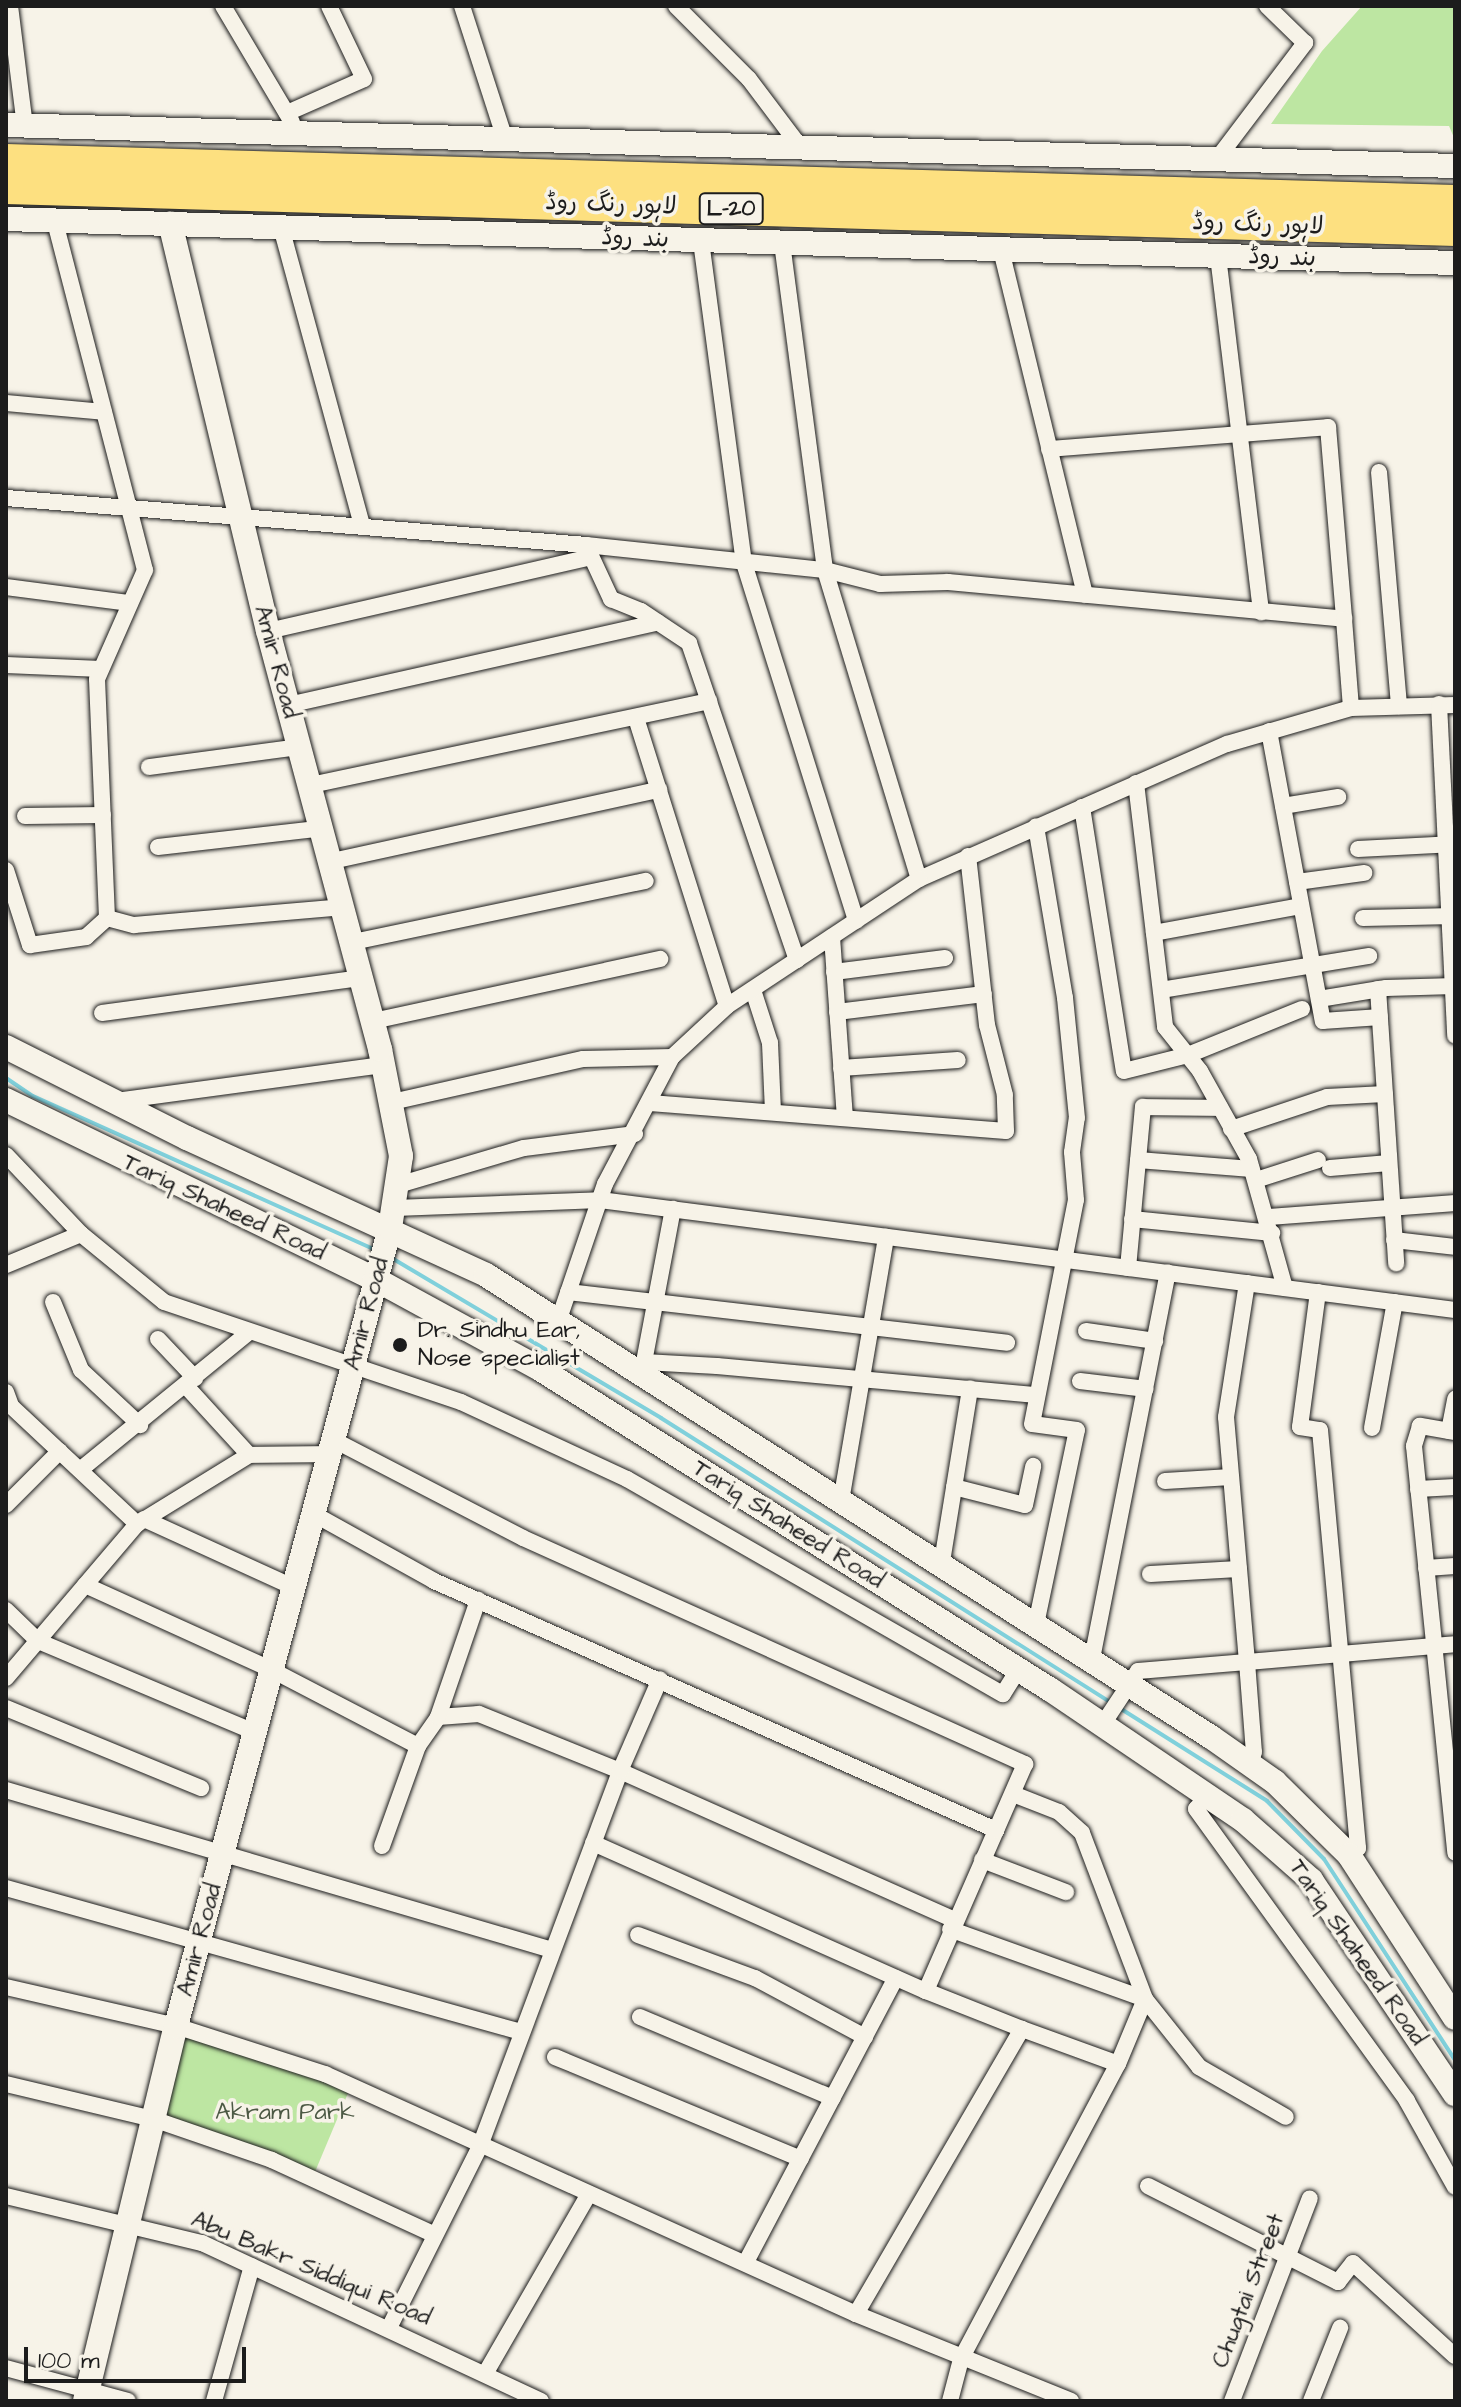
<!DOCTYPE html>
<html>
<head>
<meta charset="utf-8">
<style>
  body { margin:0 }
  #map { position:relative; width:1461px; height:2407px; overflow:hidden; background:#f7f3e8; font-family:"Architects Daughter","Playpen Sans Arabic",sans-serif }
  div>[style] { position:absolute }
  [style*='--x'] { left:calc(var(--x)*1px); top:calc(var(--y)*1px); width:calc(var(--w)*1px); rotate:calc(var(--a)*1deg) }
  .green>* { inset:0; background:#bde6a2 }
  .stream>* { height:4px; margin:-2px; padding:0 2px; transform-origin:2px; border-radius:2px; background:#80d0db }
  .roads { filter:drop-shadow(0 0 2px #1c1c1c) drop-shadow(0 0 2px #1c1c1c) }
  .street>* { height:16px; margin:-8px; padding:0 8px; transform-origin:8px; border-radius:8px; background:#f7f3e8 }
  .secondary>* { height:24px; margin:-12px; padding:0 12px; transform-origin:12px; border-radius:12px; background:#f7f3e8 }
  .highway>* { height:32px; margin:-16px; padding:0 16px; transform-origin:16px; border-radius:16px; background:#fde080 }
  .dots>* { width:22px; height:22px; translate:-50% -50%; box-sizing:border-box; border:4px solid #f7f3e8; border-radius:50% }
  span { translate:-50% -50%; white-space:nowrap; text-align:center; line-height:1.15; -webkit-text-stroke:7px #f7f3e8; paint-order:stroke }
  .shield-label span { padding:2px 6px; background:#f7f3e8; border:2px solid; border-radius:6px; -webkit-text-stroke-width:0 }
  .shield-label { font-size:22px; color:#1c1c1c; font-weight:700 }
  .street-label { font-size:24px; color:#1c1c1c }
  .poi-label { font-size:24px; color:#1c1c1c }
  .left { translate:0 -50%; text-align:left }
  .park-label { font-size:24px; color:#4c5944 }
  .frame { position:absolute; inset:0; border:8px solid #1c1c1c; pointer-events:none }
  .scale { position:absolute; left:24px; top:2347px; width:222px; height:36px; box-sizing:border-box; border:4px solid #1c1c1c; border-top:0; padding-left:10px; font-size:24px; line-height:28px; white-space:nowrap; color:#1c1c1c; -webkit-text-stroke:6px #f7f3e8; paint-order:stroke }
</style>
</head>
<body>
<div id="map">
  <div class="green">
    <div style="clip-path:polygon(1362px 6px,1455px 6px,1455px 140px,1449px 126px,1271px 124px,1322px 51px)"></div>
    <div style="clip-path:polygon(187px 2029px,351px 2086px,312px 2179px,165px 2119px)"></div>
  </div>
  <div class="stream">
    <div style="--x:6;--y:1078;--w:32;--a:34"></div>
    <div style="--x:33;--y:1096;--w:375;--a:24.2"></div>
    <div style="--x:390;--y:1257;--w:315;--a:30.7"></div>
    <div style="--x:661;--y:1418;--w:531;--a:32.31"></div>
    <div style="--x:1118;--y:1707;--w:176;--a:32.2"></div>
    <div style="--x:1267;--y:1801;--w:81;--a:45.5"></div>
    <div style="--x:1324;--y:1859;--w:240;--a:56.9"></div>
  </div>
  <div class="roads">
    <div class="street">
      <div style="--x:10;--y:6;--w:121;--a:82.9"></div>
      <div style="--x:223;--y:6;--w:135;--a:59.3"></div>
      <div style="--x:462;--y:6;--w:140;--a:72.1"></div>
      <div style="--x:676;--y:6;--w:103;--a:45"></div>
      <div style="--x:749;--y:79;--w:86;--a:53"></div>
      <div style="--x:287;--y:113;--w:84;--a:-23.8"></div>
      <div style="--x:364;--y:79;--w:81;--a:-115.6"></div>
      <div style="--x:1217;--y:159;--w:146;--a:-52.8"></div>
      <div style="--x:1305;--y:43;--w:53;--a:-135.8"></div>
      <div style="--x:281;--y:227;--w:309;--a:74.8"></div>
      <div style="--x:701;--y:241;--w:325;--a:82.4"></div>
      <div style="--x:744;--y:563;--w:375;--a:72.6"></div>
      <div style="--x:782;--y:243;--w:330;--a:82.5"></div>
      <div style="--x:825;--y:570;--w:323;--a:73.1"></div>
      <div style="--x:919;--y:879;--w:336;--a:-23.7"></div>
      <div style="--x:1227;--y:744;--w:129;--a:-16.2"></div>
      <div style="--x:1351;--y:708;--w:104;--a:-1.7"></div>
      <div style="--x:1001;--y:250;--w:355;--a:76.3"></div>
      <div style="--x:1218;--y:256;--w:359;--a:83.1"></div>
      <div style="--x:6;--y:403;--w:98;--a:5.2"></div>
      <div style="--x:1049;--y:449;--w:280;--a:-4.5"></div>
      <div style="--x:1328;--y:427;--w:193;--a:85.2"></div>
      <div style="--x:1379;--y:472;--w:235;--a:85.1"></div>
      <div style="--x:6;--y:498;--w:582;--a:4.63"></div>
      <div style="--x:586;--y:545;--w:240;--a:6"></div>
      <div style="--x:825;--y:570;--w:57;--a:14.3"></div>
      <div style="--x:880;--y:584;--w:68;--a:-1.7"></div>
      <div style="--x:948;--y:582;--w:398;--a:5.3"></div>
      <div style="--x:1344;--y:619;--w:89;--a:85.5"></div>
      <div style="--x:586;--y:545;--w:60;--a:65.2"></div>
      <div style="--x:611;--y:599;--w:32;--a:22"></div>
      <div style="--x:641;--y:611;--w:58;--a:33.7"></div>
      <div style="--x:689;--y:643;--w:335;--a:71.2"></div>
      <div style="--x:6;--y:587;--w:125;--a:7.4"></div>
      <div style="--x:268;--y:631;--w:331;--a:-12.9"></div>
      <div style="--x:6;--y:665;--w:95;--a:2.4"></div>
      <div style="--x:1439;--y:704;--w:332;--a:87.2"></div>
      <div style="--x:288;--y:705;--w:379;--a:-12.6"></div>
      <div style="--x:636;--y:718;--w:302;--a:72.5"></div>
      <div style="--x:1269;--y:731;--w:295;--a:79.5"></div>
      <div style="--x:1323;--y:1021;--w:57;--a:-4"></div>
      <div style="--x:149;--y:767;--w:150;--a:-7.6"></div>
      <div style="--x:1136;--y:783;--w:246;--a:83.2"></div>
      <div style="--x:1165;--y:1027;--w:56;--a:51.5"></div>
      <div style="--x:1200;--y:1071;--w:101;--a:60.9"></div>
      <div style="--x:1249;--y:1159;--w:134;--a:74.4"></div>
      <div style="--x:311;--y:785;--w:407;--a:-11.9"></div>
      <div style="--x:1283;--y:806;--w:56;--a:-9.3"></div>
      <div style="--x:1082;--y:807;--w:267;--a:81"></div>
      <div style="--x:1124;--y:1071;--w:66;--a:-14"></div>
      <div style="--x:1188;--y:1055;--w:123;--a:-22"></div>
      <div style="--x:25;--y:816;--w:78;--a:-0.7"></div>
      <div style="--x:158;--y:847;--w:167;--a:-6.5"></div>
      <div style="--x:1358;--y:849;--w:97;--a:-3"></div>
      <div style="--x:332;--y:861;--w:335;--a:-12.3"></div>
      <div style="--x:6;--y:870;--w:79;--a:72.3"></div>
      <div style="--x:30;--y:945;--w:57;--a:-8.1"></div>
      <div style="--x:86;--y:937;--w:28;--a:-42"></div>
      <div style="--x:107;--y:918;--w:239;--a:-92.4"></div>
      <div style="--x:97;--y:679;--w:119;--a:-66.2"></div>
      <div style="--x:145;--y:570;--w:360;--a:-104.5"></div>
      <div style="--x:1297;--y:882;--w:68;--a:-7.7"></div>
      <div style="--x:107;--y:918;--w:28;--a:15"></div>
      <div style="--x:134;--y:925;--w:211;--a:-4.9"></div>
      <div style="--x:1363;--y:918;--w:92;--a:-1.2"></div>
      <div style="--x:1154;--y:933;--w:149;--a:-10.4"></div>
      <div style="--x:832;--y:937;--w:181;--a:85.9"></div>
      <div style="--x:353;--y:942;--w:299;--a:-11.8"></div>
      <div style="--x:834;--y:972;--w:112;--a:-7.2"></div>
      <div style="--x:1378;--y:989;--w:275;--a:86.2"></div>
      <div style="--x:753;--y:990;--w:56;--a:72.2"></div>
      <div style="--x:770;--y:1043;--w:69;--a:87.5"></div>
      <div style="--x:1161;--y:990;--w:211;--a:-9.3"></div>
      <div style="--x:1319;--y:999;--w:68;--a:-9.3"></div>
      <div style="--x:1386;--y:988;--w:69;--a:-1.7"></div>
      <div style="--x:837;--y:1012;--w:148;--a:-7"></div>
      <div style="--x:102;--y:1013;--w:262;--a:-7.7"></div>
      <div style="--x:373;--y:1021;--w:294;--a:-12.2"></div>
      <div style="--x:841;--y:1068;--w:117;--a:-3.9"></div>
      <div style="--x:116;--y:1101;--w:269;--a:-7.7"></div>
      <div style="--x:392;--y:1102;--w:196;--a:-12.7"></div>
      <div style="--x:583;--y:1059;--w:89;--a:-1.3"></div>
      <div style="--x:650;--y:1103;--w:357;--a:4.5"></div>
      <div style="--x:1006;--y:1131;--w:36;--a:-92"></div>
      <div style="--x:1005;--y:1095;--w:72;--a:-104.4"></div>
      <div style="--x:987;--y:1025;--w:170;--a:-96.4"></div>
      <div style="--x:1231;--y:1129;--w:101;--a:-18.4"></div>
      <div style="--x:1327;--y:1097;--w:58;--a:-3"></div>
      <div style="--x:6;--y:1155;--w:109;--a:46.5"></div>
      <div style="--x:81;--y:1234;--w:107;--a:39.3"></div>
      <div style="--x:164;--y:1302;--w:313;--a:18.6"></div>
      <div style="--x:461;--y:1402;--w:183;--a:24.9"></div>
      <div style="--x:627;--y:1479;--w:433;--a:29.8"></div>
      <div style="--x:1003;--y:1694;--w:28;--a:-58"></div>
      <div style="--x:1138;--y:1160;--w:114;--a:4.5"></div>
      <div style="--x:1330;--y:1168;--w:59;--a:-4.8"></div>
      <div style="--x:1256;--y:1180;--w:65;--a:-17.9"></div>
      <div style="--x:398;--y:1185;--w:131;--a:-16.4"></div>
      <div style="--x:524;--y:1148;--w:112;--a:-7.2"></div>
      <div style="--x:395;--y:1208;--w:205;--a:-2.2"></div>
      <div style="--x:600;--y:1200;--w:862;--a:7.33"></div>
      <div style="--x:1269;--y:1217;--w:187;--a:-4.3"></div>
      <div style="--x:1132;--y:1219;--w:141;--a:5.7"></div>
      <div style="--x:1394;--y:1240;--w:61;--a:6.5"></div>
      <div style="--x:6;--y:1265;--w:81;--a:-22.5"></div>
      <div style="--x:1128;--y:1268;--w:162;--a:-84.7"></div>
      <div style="--x:1143;--y:1107;--w:77;--a:0.7"></div>
      <div style="--x:1247;--y:1283;--w:136;--a:98.9"></div>
      <div style="--x:1226;--y:1417;--w:246;--a:85.1"></div>
      <div style="--x:1247;--y:1662;--w:209;--a:-4.9"></div>
      <div style="--x:568;--y:1292;--w:442;--a:6.6"></div>
      <div style="--x:1318;--y:1292;--w:136;--a:97.6"></div>
      <div style="--x:1300;--y:1427;--w:20;--a:9"></div>
      <div style="--x:1320;--y:1430;--w:420;--a:84.8"></div>
      <div style="--x:1358;--y:1848;--w:11;--a:142"></div>
      <div style="--x:53;--y:1302;--w:74;--a:67.6"></div>
      <div style="--x:81;--y:1370;--w:81;--a:43"></div>
      <div style="--x:559;--y:1319;--w:143;--a:-71.2"></div>
      <div style="--x:605;--y:1184;--w:144;--a:-62.2"></div>
      <div style="--x:672;--y:1057;--w:75;--a:-42.8"></div>
      <div style="--x:727;--y:1006;--w:230;--a:-33.5"></div>
      <div style="--x:1086;--y:1331;--w:70;--a:8.2"></div>
      <div style="--x:158;--y:1339;--w:54;--a:46.5"></div>
      <div style="--x:644;--y:1362;--w:156;--a:-79.3"></div>
      <div style="--x:640;--y:1373;--w:12;--a:-70"></div>
      <div style="--x:644;--y:1362;--w:73;--a:3.1"></div>
      <div style="--x:717;--y:1366;--w:321;--a:5.2"></div>
      <div style="--x:1080;--y:1381;--w:66;--a:6.9"></div>
      <div style="--x:186;--y:1386;--w:93;--a:47.6"></div>
      <div style="--x:6;--y:1392;--w:15;--a:70"></div>
      <div style="--x:11;--y:1406;--w:173;--a:43.1"></div>
      <div style="--x:1372;--y:1428;--w:128;--a:-79.7"></div>
      <div style="--x:1449;--y:1431;--w:33;--a:-79"></div>
      <div style="--x:1455;--y:1432;--w:36;--a:-170"></div>
      <div style="--x:1420;--y:1426;--w:21;--a:107"></div>
      <div style="--x:1414;--y:1446;--w:409;--a:84.2"></div>
      <div style="--x:332;--y:1439;--w:215;--a:27.4"></div>
      <div style="--x:523;--y:1538;--w:551;--a:24.24"></div>
      <div style="--x:1025;--y:1764;--w:248;--a:113.6"></div>
      <div style="--x:926;--y:1991;--w:103;--a:21.6"></div>
      <div style="--x:80;--y:1470;--w:215;--a:-39.2"></div>
      <div style="--x:1165;--y:1481;--w:66;--a:-3.5"></div>
      <div style="--x:954;--y:1487;--w:73;--a:14.2"></div>
      <div style="--x:1025;--y:1505;--w:40;--a:-78"></div>
      <div style="--x:1418;--y:1489;--w:37;--a:-3"></div>
      <div style="--x:841;--y:1501;--w:268;--a:-80.3"></div>
      <div style="--x:6;--y:1505;--w:76;--a:-45"></div>
      <div style="--x:312;--y:1513;--w:140;--a:29.1"></div>
      <div style="--x:434;--y:1581;--w:615;--a:23.9"></div>
      <div style="--x:144;--y:1519;--w:162;--a:24.5"></div>
      <div style="--x:941;--y:1568;--w:182;--a:-80.8"></div>
      <div style="--x:1426;--y:1568;--w:29;--a:-4"></div>
      <div style="--x:1150;--y:1574;--w:89;--a:-3.2"></div>
      <div style="--x:85;--y:1585;--w:203;--a:24.4"></div>
      <div style="--x:270;--y:1669;--w:167;--a:27.5"></div>
      <div style="--x:6;--y:1610;--w:45;--a:44.1"></div>
      <div style="--x:38;--y:1641;--w:235;--a:22.8"></div>
      <div style="--x:1035;--y:1629;--w:203;--a:-78.1"></div>
      <div style="--x:1077;--y:1430;--w:45;--a:-172.4"></div>
      <div style="--x:1032;--y:1424;--w:228;--a:-78.9"></div>
      <div style="--x:1076;--y:1200;--w:48;--a:-94.8"></div>
      <div style="--x:1072;--y:1152;--w:34;--a:-82"></div>
      <div style="--x:1077;--y:1118;--w:121;--a:-95.7"></div>
      <div style="--x:1065;--y:998;--w:174;--a:-99.6"></div>
      <div style="--x:1091;--y:1664;--w:399;--a:-78.9"></div>
      <div style="--x:6;--y:1678;--w:202;--a:-49.6"></div>
      <div style="--x:137;--y:1524;--w:132;--a:-31.6"></div>
      <div style="--x:249;--y:1455;--w:78;--a:-0.7"></div>
      <div style="--x:6;--y:1708;--w:211;--a:22.3"></div>
      <div style="--x:438;--y:1717;--w:41;--a:-4.2"></div>
      <div style="--x:479;--y:1714;--w:152;--a:22"></div>
      <div style="--x:620;--y:1771;--w:366;--a:24"></div>
      <div style="--x:1101;--y:1727;--w:67;--a:-56.5"></div>
      <div style="--x:1138;--y:1671;--w:109;--a:-4.7"></div>
      <div style="--x:1247;--y:1662;--w:90;--a:85.6"></div>
      <div style="--x:1254;--y:1752;--w:14;--a:107"></div>
      <div style="--x:6;--y:1790;--w:569;--a:16.33"></div>
      <div style="--x:1013;--y:1794;--w:49;--a:21.4"></div>
      <div style="--x:1059;--y:1812;--w:31;--a:42"></div>
      <div style="--x:1082;--y:1833;--w:178;--a:69.2"></div>
      <div style="--x:1145;--y:1999;--w:87;--a:51.5"></div>
      <div style="--x:1199;--y:2067;--w:100;--a:29.9"></div>
      <div style="--x:1207;--y:1797;--w:16;--a:133"></div>
      <div style="--x:1196;--y:1809;--w:360;--a:54.1"></div>
      <div style="--x:1407;--y:2101;--w:98;--a:60.8"></div>
      <div style="--x:593;--y:1843;--w:364;--a:24"></div>
      <div style="--x:382;--y:1846;--w:106;--a:-70.2"></div>
      <div style="--x:418;--y:1746;--w:35;--a:-55"></div>
      <div style="--x:438;--y:1717;--w:124;--a:-71.1"></div>
      <div style="--x:982;--y:1860;--w:90;--a:20.9"></div>
      <div style="--x:6;--y:1888;--w:535;--a:15.62"></div>
      <div style="--x:638;--y:1935;--w:125;--a:20.2"></div>
      <div style="--x:755;--y:1978;--w:125;--a:28.2"></div>
      <div style="--x:6;--y:1987;--w:174;--a:12.9"></div>
      <div style="--x:176;--y:2026;--w:157;--a:17.9"></div>
      <div style="--x:325;--y:2074;--w:583;--a:24.32"></div>
      <div style="--x:856;--y:2314;--w:232;--a:22"></div>
      <div style="--x:640;--y:2017;--w:209;--a:22.8"></div>
      <div style="--x:555;--y:2057;--w:266;--a:22.5"></div>
      <div style="--x:6;--y:2084;--w:151;--a:13.4"></div>
      <div style="--x:153;--y:2119;--w:126;--a:19"></div>
      <div style="--x:272;--y:2160;--w:179;--a:24.7"></div>
      <div style="--x:1148;--y:2186;--w:213;--a:26.8"></div>
      <div style="--x:1338;--y:2282;--w:24;--a:-52"></div>
      <div style="--x:1353;--y:2263;--w:138;--a:42.4"></div>
      <div style="--x:6;--y:2196;--w:202;--a:13.5"></div>
      <div style="--x:202;--y:2243;--w:374;--a:25"></div>
      <div style="--x:746;--y:2262;--w:321;--a:-62.2"></div>
      <div style="--x:856;--y:2314;--w:330;--a:-59.8"></div>
      <div style="--x:1022;--y:2029;--w:102;--a:20"></div>
      <div style="--x:390;--y:2326;--w:201;--a:-63.4"></div>
      <div style="--x:480;--y:2146;--w:400;--a:-69.5"></div>
      <div style="--x:620;--y:1771;--w:100;--a:-66.5"></div>
      <div style="--x:6;--y:2368;--w:126;--a:15.1"></div>
      <div style="--x:485;--y:2374;--w:208;--a:-60"></div>
      <div style="--x:214;--y:2401;--w:140;--a:-74.3"></div>
      <div style="--x:950;--y:2401;--w:43;--a:-75.3"></div>
      <div style="--x:961;--y:2359;--w:334;--a:-62"></div>
      <div style="--x:1118;--y:2064;--w:70;--a:-67.4"></div>
      <div style="--x:1145;--y:1999;--w:207;--a:-160.3"></div>
      <div style="--x:1232;--y:2401;--w:217;--a:-69"></div>
      <div style="--x:1311;--y:2401;--w:79;--a:-68.3"></div>
    </div>
    <div class="secondary">
      <div style="--x:6;--y:125;--w:1450;--a:1.62"></div>
      <div style="--x:6;--y:219;--w:1450;--a:1.74"></div>
      <div style="--x:6;--y:1047;--w:203;--a:26.7"></div>
      <div style="--x:187;--y:1138;--w:329;--a:24.6"></div>
      <div style="--x:486;--y:1275;--w:860;--a:32.51"></div>
      <div style="--x:1211;--y:1737;--w:78;--a:35.1"></div>
      <div style="--x:1275;--y:1782;--w:104;--a:44.6"></div>
      <div style="--x:1349;--y:1855;--w:194;--a:57"></div>
      <div style="--x:6;--y:1100;--w:410;--a:25.9"></div>
      <div style="--x:375;--y:1279;--w:188;--a:28.6"></div>
      <div style="--x:540;--y:1369;--w:603;--a:32.14"></div>
      <div style="--x:1051;--y:1690;--w:232;--a:34.1"></div>
      <div style="--x:1243;--y:1820;--w:91;--a:41.4"></div>
      <div style="--x:1311;--y:1880;--w:258;--a:56.1"></div>
      <div style="--x:85;--y:2401;--w:386;--a:-76.4"></div>
      <div style="--x:176;--y:2026;--w:826;--a:-74.99"></div>
      <div style="--x:390;--y:1228;--w:73;--a:-81.3"></div>
      <div style="--x:401;--y:1156;--w:109;--a:-101.1"></div>
      <div style="--x:380;--y:1049;--w:433;--a:-105"></div>
      <div style="--x:268;--y:631;--w:419;--a:-103.5"></div>
    </div>
    <div class="highway">
      <div style="--x:6;--y:160;--w:1450;--a:1.62"></div>
      <div style="--x:6;--y:188;--w:1450;--a:1.66"></div>
    </div>
  </div>
  <div class="dots">
    <div style="left:400px;top:1345px;background:#1c1c1c"></div>
  </div>
  <div class="shield-label">
    <span style="left:731px;top:209px">L-20</span>
  </div>
  <div class="street-label">
    <span style="left:611px;top:205px;rotate:2deg">لاہور رنگ روڈ</span>
    <span style="left:1258px;top:225px;rotate:2deg">لاہور رنگ روڈ</span>
    <span style="left:635px;top:239px;rotate:2deg">بند روڈ</span>
    <span style="left:1282px;top:258px;rotate:2deg">بند روڈ</span>
    <span style="left:276px;top:662px;rotate:75deg">Amir Road</span>
    <span style="left:224px;top:1208px;rotate:25deg">Tariq Shaheed Road</span>
    <span style="left:367px;top:1314px;rotate:-75deg">Amir Road</span>
    <span style="left:788px;top:1525px;rotate:32deg">Tariq Shaheed Road</span>
    <span style="left:200px;top:1940px;rotate:-75deg">Amir Road</span>
    <span style="left:1357px;top:1953px;rotate:55deg">Tariq Shaheed Road</span>
    <span style="left:311px;top:2269px;rotate:23deg">Abu Bakr Siddiqui Road</span>
    <span style="left:1249px;top:2291px;rotate:-69deg">Chugtai Street</span>
  </div>
  <div class="poi-label">
    <span class="left" style="left:418px;top:1345px">Dr. Sindhu Ear,<br>Nose specialist</span>
  </div>
  <div class="park-label">
    <span style="left:285px;top:2113px">Akram Park</span>
  </div>
  <div class="frame"></div>
  <div class="scale">100 m</div>
</div>
</body>
</html>
